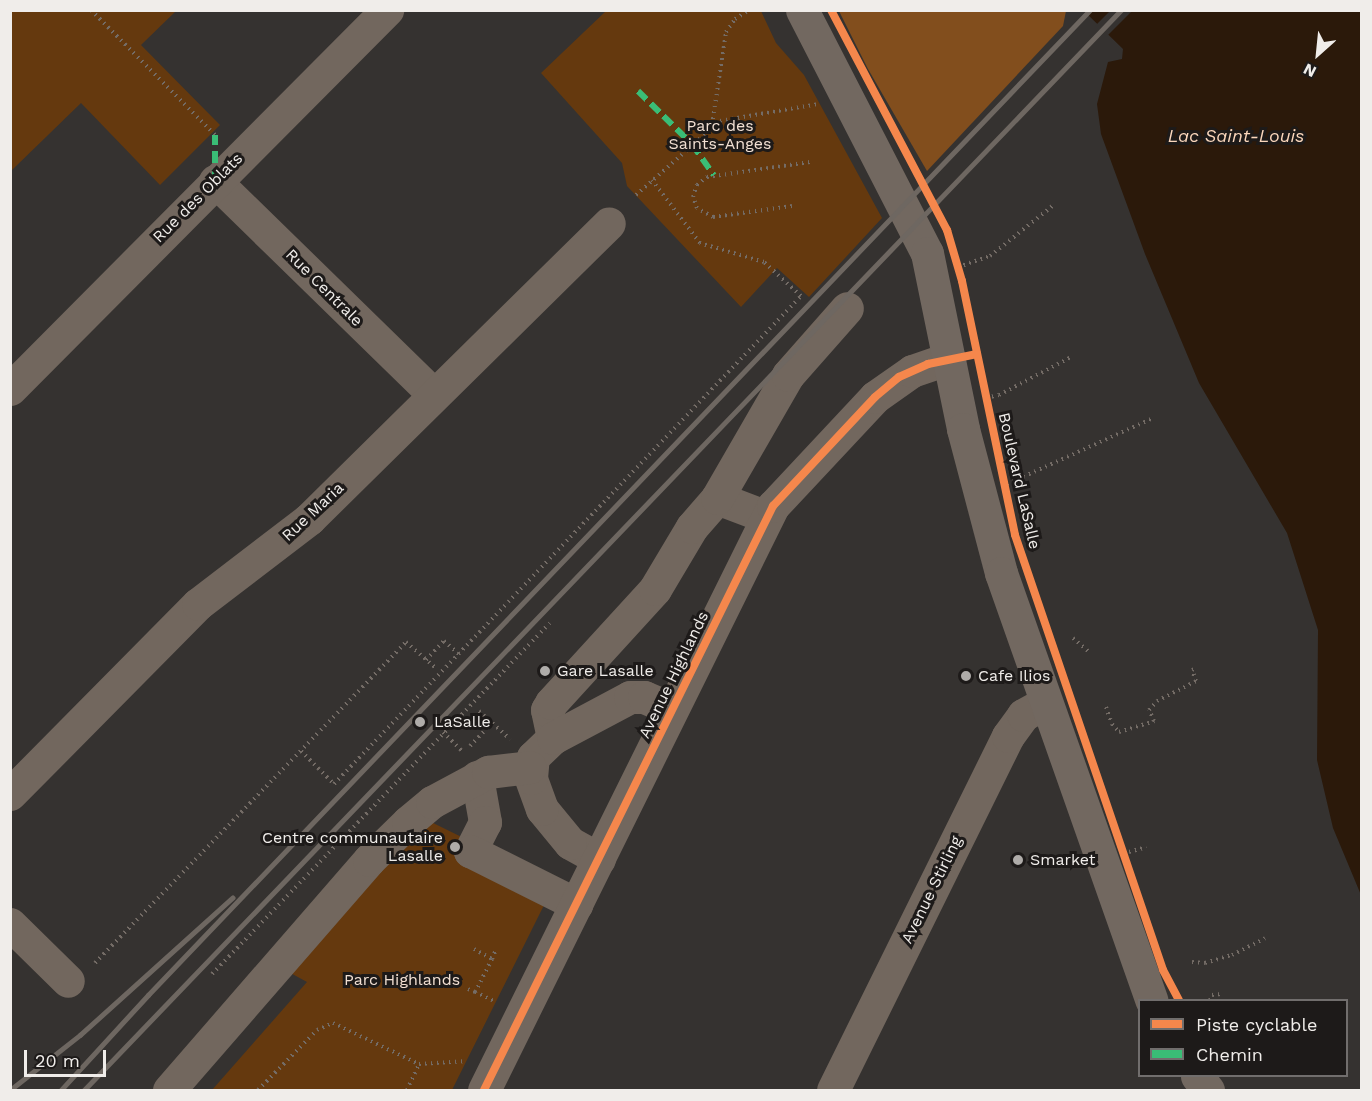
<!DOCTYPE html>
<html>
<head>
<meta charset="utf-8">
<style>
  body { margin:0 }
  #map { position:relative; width:1372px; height:1101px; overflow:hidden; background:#353230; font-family:"Work Sans",sans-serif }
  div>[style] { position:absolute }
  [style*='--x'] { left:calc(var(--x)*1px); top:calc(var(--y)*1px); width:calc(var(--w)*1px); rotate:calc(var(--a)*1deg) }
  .green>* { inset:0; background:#65390e }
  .forest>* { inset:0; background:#824e1d }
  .water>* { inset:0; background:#2b190a }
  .pier>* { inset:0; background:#353230 }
  .path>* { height:4px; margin-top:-2px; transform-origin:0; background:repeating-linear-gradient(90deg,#746c66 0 1.5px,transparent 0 6px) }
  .minor>* { height:33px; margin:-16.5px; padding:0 16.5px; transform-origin:16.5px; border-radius:16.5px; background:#72675e }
  .major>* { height:33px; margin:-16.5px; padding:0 16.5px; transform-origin:16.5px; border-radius:16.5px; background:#726860 }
  .rail>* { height:4.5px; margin:-2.25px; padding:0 2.25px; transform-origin:2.25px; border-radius:2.25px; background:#6e6761 }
  .quiet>* { height:6px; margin-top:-3px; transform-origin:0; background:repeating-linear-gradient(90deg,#3abd76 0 12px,transparent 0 18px) }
  .cycleway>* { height:8px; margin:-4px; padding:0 4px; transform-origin:4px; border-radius:4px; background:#f5874c }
  .dots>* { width:16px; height:16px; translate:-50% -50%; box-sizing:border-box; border:3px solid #1d1a19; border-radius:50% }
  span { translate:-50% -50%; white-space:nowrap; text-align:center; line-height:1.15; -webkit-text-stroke:6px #1d1a19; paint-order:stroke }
  .park-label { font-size:16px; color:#f2e0d3 }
  .street-label { font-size:16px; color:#f0edea }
  .poi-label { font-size:16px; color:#f0edea }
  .left { translate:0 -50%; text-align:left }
  .right { translate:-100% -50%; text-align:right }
  .water-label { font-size:18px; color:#fbd7bc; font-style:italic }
  .frame { position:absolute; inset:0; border:12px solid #f0edea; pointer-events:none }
  .legend { position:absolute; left:1138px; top:999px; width:210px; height:78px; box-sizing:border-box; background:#1d1a19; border:2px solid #716e6d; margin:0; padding:8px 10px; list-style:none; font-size:18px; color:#f0edea }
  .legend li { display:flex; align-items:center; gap:12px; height:30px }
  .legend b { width:30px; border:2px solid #716e6d }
  .north { position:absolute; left:1288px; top:24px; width:60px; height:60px; -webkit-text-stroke:4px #1d1a19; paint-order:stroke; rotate:207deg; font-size:16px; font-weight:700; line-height:24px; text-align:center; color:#f0edea }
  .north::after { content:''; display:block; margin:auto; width:21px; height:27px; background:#f0edea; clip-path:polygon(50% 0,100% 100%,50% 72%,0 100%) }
  .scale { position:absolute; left:24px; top:1050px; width:82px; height:27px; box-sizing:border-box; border:3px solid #f0edea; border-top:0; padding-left:8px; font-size:18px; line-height:21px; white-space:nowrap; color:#f0edea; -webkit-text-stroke:4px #1d1a19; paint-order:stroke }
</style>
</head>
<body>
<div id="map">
  <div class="green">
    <div style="clip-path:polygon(11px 10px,176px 11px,141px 45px,220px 125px,160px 185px,81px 103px,11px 171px)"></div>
    <div style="clip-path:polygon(606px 11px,761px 11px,776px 43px,804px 75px,882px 218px,809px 297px,777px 268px,741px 307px,627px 186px,622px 163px,541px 73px)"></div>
    <div style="clip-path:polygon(427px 820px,555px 883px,452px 1090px,212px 1090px,307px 982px,285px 970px)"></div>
  </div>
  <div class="forest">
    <div style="clip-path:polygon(839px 11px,1066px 11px,1063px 26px,927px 171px,868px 69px)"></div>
  </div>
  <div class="water">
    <div style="clip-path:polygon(1084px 11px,1361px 11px,1361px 895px,1333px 828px,1317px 760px,1318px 630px,1287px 533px,1199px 383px,1145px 254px,1101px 134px,1097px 104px,1108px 62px,1122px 59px,1123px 49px)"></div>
  </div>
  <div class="pier">
    <div style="clip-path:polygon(1110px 11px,1132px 11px,1106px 37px,1095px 26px)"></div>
  </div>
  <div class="path">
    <div style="--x:91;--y:10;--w:176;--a:45.2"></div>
    <div style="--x:712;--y:125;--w:94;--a:-81.4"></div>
    <div style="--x:726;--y:32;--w:16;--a:-55"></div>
    <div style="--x:735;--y:19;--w:17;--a:-33"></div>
    <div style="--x:636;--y:195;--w:112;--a:-41.4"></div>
    <div style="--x:720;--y:121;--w:99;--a:-9.8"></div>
    <div style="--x:792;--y:206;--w:80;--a:172.1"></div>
    <div style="--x:713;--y:217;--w:18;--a:-151"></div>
    <div style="--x:697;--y:208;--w:12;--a:-110"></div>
    <div style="--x:693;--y:197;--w:13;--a:-72"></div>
    <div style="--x:697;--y:185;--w:13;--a:-39"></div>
    <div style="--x:707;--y:177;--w:104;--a:-8.3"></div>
    <div style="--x:958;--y:267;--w:34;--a:-19"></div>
    <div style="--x:990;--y:256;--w:83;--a:-38.7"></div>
    <div style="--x:986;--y:398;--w:13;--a:-13"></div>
    <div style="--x:999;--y:395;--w:81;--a:-27.8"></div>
    <div style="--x:1007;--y:484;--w:158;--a:-24.3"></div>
    <div style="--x:1073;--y:638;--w:21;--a:41"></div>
    <div style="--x:426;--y:660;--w:26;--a:-47"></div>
    <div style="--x:444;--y:641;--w:20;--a:41"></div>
    <div style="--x:1106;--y:707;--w:18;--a:71"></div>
    <div style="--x:1112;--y:724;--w:11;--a:49"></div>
    <div style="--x:1119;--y:732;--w:37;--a:-17"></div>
    <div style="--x:1154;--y:721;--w:12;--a:-114"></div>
    <div style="--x:1149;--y:710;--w:12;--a:-48"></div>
    <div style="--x:1157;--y:701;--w:44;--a:-27.1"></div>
    <div style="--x:1196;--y:681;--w:12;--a:-110"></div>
    <div style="--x:1192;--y:670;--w:5;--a:-22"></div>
    <div style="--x:479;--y:711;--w:42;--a:42.1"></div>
    <div style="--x:443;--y:732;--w:27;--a:45"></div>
    <div style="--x:470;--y:746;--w:32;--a:-46"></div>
    <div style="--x:301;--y:751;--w:47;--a:45"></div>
    <div style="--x:334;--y:784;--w:675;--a:-46.26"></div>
    <div style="--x:801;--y:296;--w:50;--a:-137.4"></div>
    <div style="--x:764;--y:262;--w:67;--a:-163.5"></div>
    <div style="--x:700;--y:243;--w:79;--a:-127.3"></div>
    <div style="--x:1129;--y:852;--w:18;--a:-16"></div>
    <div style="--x:474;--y:949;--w:21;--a:29"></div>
    <div style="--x:492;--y:959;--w:37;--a:117"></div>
    <div style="--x:475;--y:992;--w:23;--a:25"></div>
    <div style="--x:492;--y:959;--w:8;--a:-67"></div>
    <div style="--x:1192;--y:962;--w:13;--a:4"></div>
    <div style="--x:1205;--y:963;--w:28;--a:-17"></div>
    <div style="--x:1232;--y:955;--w:37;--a:-27"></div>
    <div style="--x:95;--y:963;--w:447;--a:-45.9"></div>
    <div style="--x:406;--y:642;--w:41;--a:41.1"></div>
    <div style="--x:212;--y:974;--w:487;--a:-46.1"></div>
    <div style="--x:468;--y:989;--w:8;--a:23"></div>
    <div style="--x:1210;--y:1000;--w:5;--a:-68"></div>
    <div style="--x:1212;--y:995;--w:9;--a:-6"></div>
    <div style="--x:258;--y:1090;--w:84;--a:-45.5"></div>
    <div style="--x:317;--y:1030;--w:17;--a:-24"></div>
    <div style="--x:333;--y:1023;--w:95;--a:25.5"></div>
    <div style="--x:419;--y:1064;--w:48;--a:-3.6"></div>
    <div style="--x:407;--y:1090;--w:29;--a:-65"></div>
  </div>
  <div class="minor">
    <div style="--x:215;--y:181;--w:306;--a:44.3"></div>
    <div style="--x:10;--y:389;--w:535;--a:-45.15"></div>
    <div style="--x:717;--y:498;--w:53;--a:20.8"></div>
    <div style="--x:553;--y:738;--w:29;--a:-102"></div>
    <div style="--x:547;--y:710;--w:8;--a:-60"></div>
    <div style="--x:551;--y:703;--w:154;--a:-47.6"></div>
    <div style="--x:655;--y:589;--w:72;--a:-59.2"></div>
    <div style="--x:692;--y:527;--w:38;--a:-49"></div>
    <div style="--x:717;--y:498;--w:142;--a:-60"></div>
    <div style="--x:788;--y:375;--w:89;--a:-48.6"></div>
    <div style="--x:477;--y:777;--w:46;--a:79.9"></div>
    <div style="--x:485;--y:822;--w:33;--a:117"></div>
    <div style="--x:470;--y:851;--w:119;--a:26.6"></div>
    <div style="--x:10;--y:794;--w:267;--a:-45.3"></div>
    <div style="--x:198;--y:604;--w:140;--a:-37.4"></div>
    <div style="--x:309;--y:519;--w:421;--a:-44.6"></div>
    <div style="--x:599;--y:859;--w:33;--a:-151"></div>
    <div style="--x:570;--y:843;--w:44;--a:-129.5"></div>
    <div style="--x:542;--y:809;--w:33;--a:-110"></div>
    <div style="--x:531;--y:778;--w:21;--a:-85"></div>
    <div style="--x:533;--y:757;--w:28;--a:-44"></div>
    <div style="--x:553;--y:738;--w:87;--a:-28"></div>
    <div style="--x:630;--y:697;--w:14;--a:0"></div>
    <div style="--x:644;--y:697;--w:30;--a:23"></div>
    <div style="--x:10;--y:924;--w:81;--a:44.5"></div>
    <div style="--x:169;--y:1090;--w:305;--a:-49"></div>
    <div style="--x:369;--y:860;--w:54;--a:-44.3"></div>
    <div style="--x:408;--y:822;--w:31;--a:-40"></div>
    <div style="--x:432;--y:802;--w:64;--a:-28.2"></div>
    <div style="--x:488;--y:772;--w:42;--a:-6.8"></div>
    <div style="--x:484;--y:1090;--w:652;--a:-63.67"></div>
    <div style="--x:773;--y:506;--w:149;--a:-46.9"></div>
    <div style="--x:875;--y:397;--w:45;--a:-35.1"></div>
    <div style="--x:912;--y:371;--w:39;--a:-19"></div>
    <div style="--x:833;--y:1090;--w:395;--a:-63.7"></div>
    <div style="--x:1008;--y:736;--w:26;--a:-54"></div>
    <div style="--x:1023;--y:715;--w:25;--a:-29"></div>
  </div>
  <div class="major">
    <div style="--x:802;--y:10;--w:273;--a:62.8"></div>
    <div style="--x:927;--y:253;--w:180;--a:78.4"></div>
    <div style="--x:963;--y:429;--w:149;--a:75.2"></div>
    <div style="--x:1001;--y:573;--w:453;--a:70.6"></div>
    <div style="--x:1197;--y:1076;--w:18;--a:52"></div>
  </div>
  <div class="rail">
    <div style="--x:10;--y:1090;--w:89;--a:-38.2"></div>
    <div style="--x:80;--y:1035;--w:205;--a:-42"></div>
    <div style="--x:61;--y:1090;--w:129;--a:-47.5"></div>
    <div style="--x:148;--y:995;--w:1363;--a:-46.28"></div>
    <div style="--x:84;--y:1090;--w:1497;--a:-46.16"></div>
  </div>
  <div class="quiet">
    <div style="--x:638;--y:91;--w:76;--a:44.5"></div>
    <div style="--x:692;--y:144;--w:38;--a:55"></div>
    <div style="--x:215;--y:181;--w:46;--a:-90"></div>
  </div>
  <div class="cycleway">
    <div style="--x:831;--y:10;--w:249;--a:62.2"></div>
    <div style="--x:947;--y:230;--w:53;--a:73.6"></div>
    <div style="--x:962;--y:281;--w:259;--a:78.2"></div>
    <div style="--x:1015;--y:535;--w:459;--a:71.2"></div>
    <div style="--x:1163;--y:970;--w:34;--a:62"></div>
    <div style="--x:484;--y:1090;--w:652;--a:-63.67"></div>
    <div style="--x:773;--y:506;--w:149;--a:-46.9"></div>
    <div style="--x:875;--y:397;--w:31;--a:-40"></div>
    <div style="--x:899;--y:377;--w:32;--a:-24"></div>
    <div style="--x:928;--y:364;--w:50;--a:-11.5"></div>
  </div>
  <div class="dots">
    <div style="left:545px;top:671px;background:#afaca9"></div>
    <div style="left:966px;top:676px;background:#afaca9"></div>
    <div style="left:420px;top:722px;background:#afaca9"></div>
    <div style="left:455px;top:847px;background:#afaca9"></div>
    <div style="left:1018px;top:860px;background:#afaca9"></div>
  </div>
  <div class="park-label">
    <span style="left:720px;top:135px">Parc des<br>Saints-Anges</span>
    <span style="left:402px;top:980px">Parc Highlands</span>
  </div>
  <div class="street-label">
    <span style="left:198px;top:198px;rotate:-45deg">Rue des Oblats</span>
    <span style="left:324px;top:288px;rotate:45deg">Rue Centrale</span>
    <span style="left:1019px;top:481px;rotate:77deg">Boulevard LaSalle</span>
    <span style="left:313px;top:512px;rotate:-43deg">Rue Maria</span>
    <span style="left:674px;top:675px;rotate:-64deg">Avenue Highlands</span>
    <span style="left:932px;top:890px;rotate:-64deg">Avenue Stirling</span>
  </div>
  <div class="poi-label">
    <span class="left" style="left:557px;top:671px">Gare Lasalle</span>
    <span class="left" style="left:978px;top:676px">Cafe Ilios</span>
    <span class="left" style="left:434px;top:722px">LaSalle</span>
    <span class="right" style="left:443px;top:847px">Centre communautaire<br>Lasalle</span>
    <span class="left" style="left:1030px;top:860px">Smarket</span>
  </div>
  <div class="water-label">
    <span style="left:1236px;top:136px">Lac Saint-Louis</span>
  </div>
  <div class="frame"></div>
  <ul class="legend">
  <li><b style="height:8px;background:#f5874c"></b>Piste cyclable</li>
  <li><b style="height:8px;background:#3abd76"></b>Chemin</li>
  </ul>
  <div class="north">N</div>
  <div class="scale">20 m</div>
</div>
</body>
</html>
